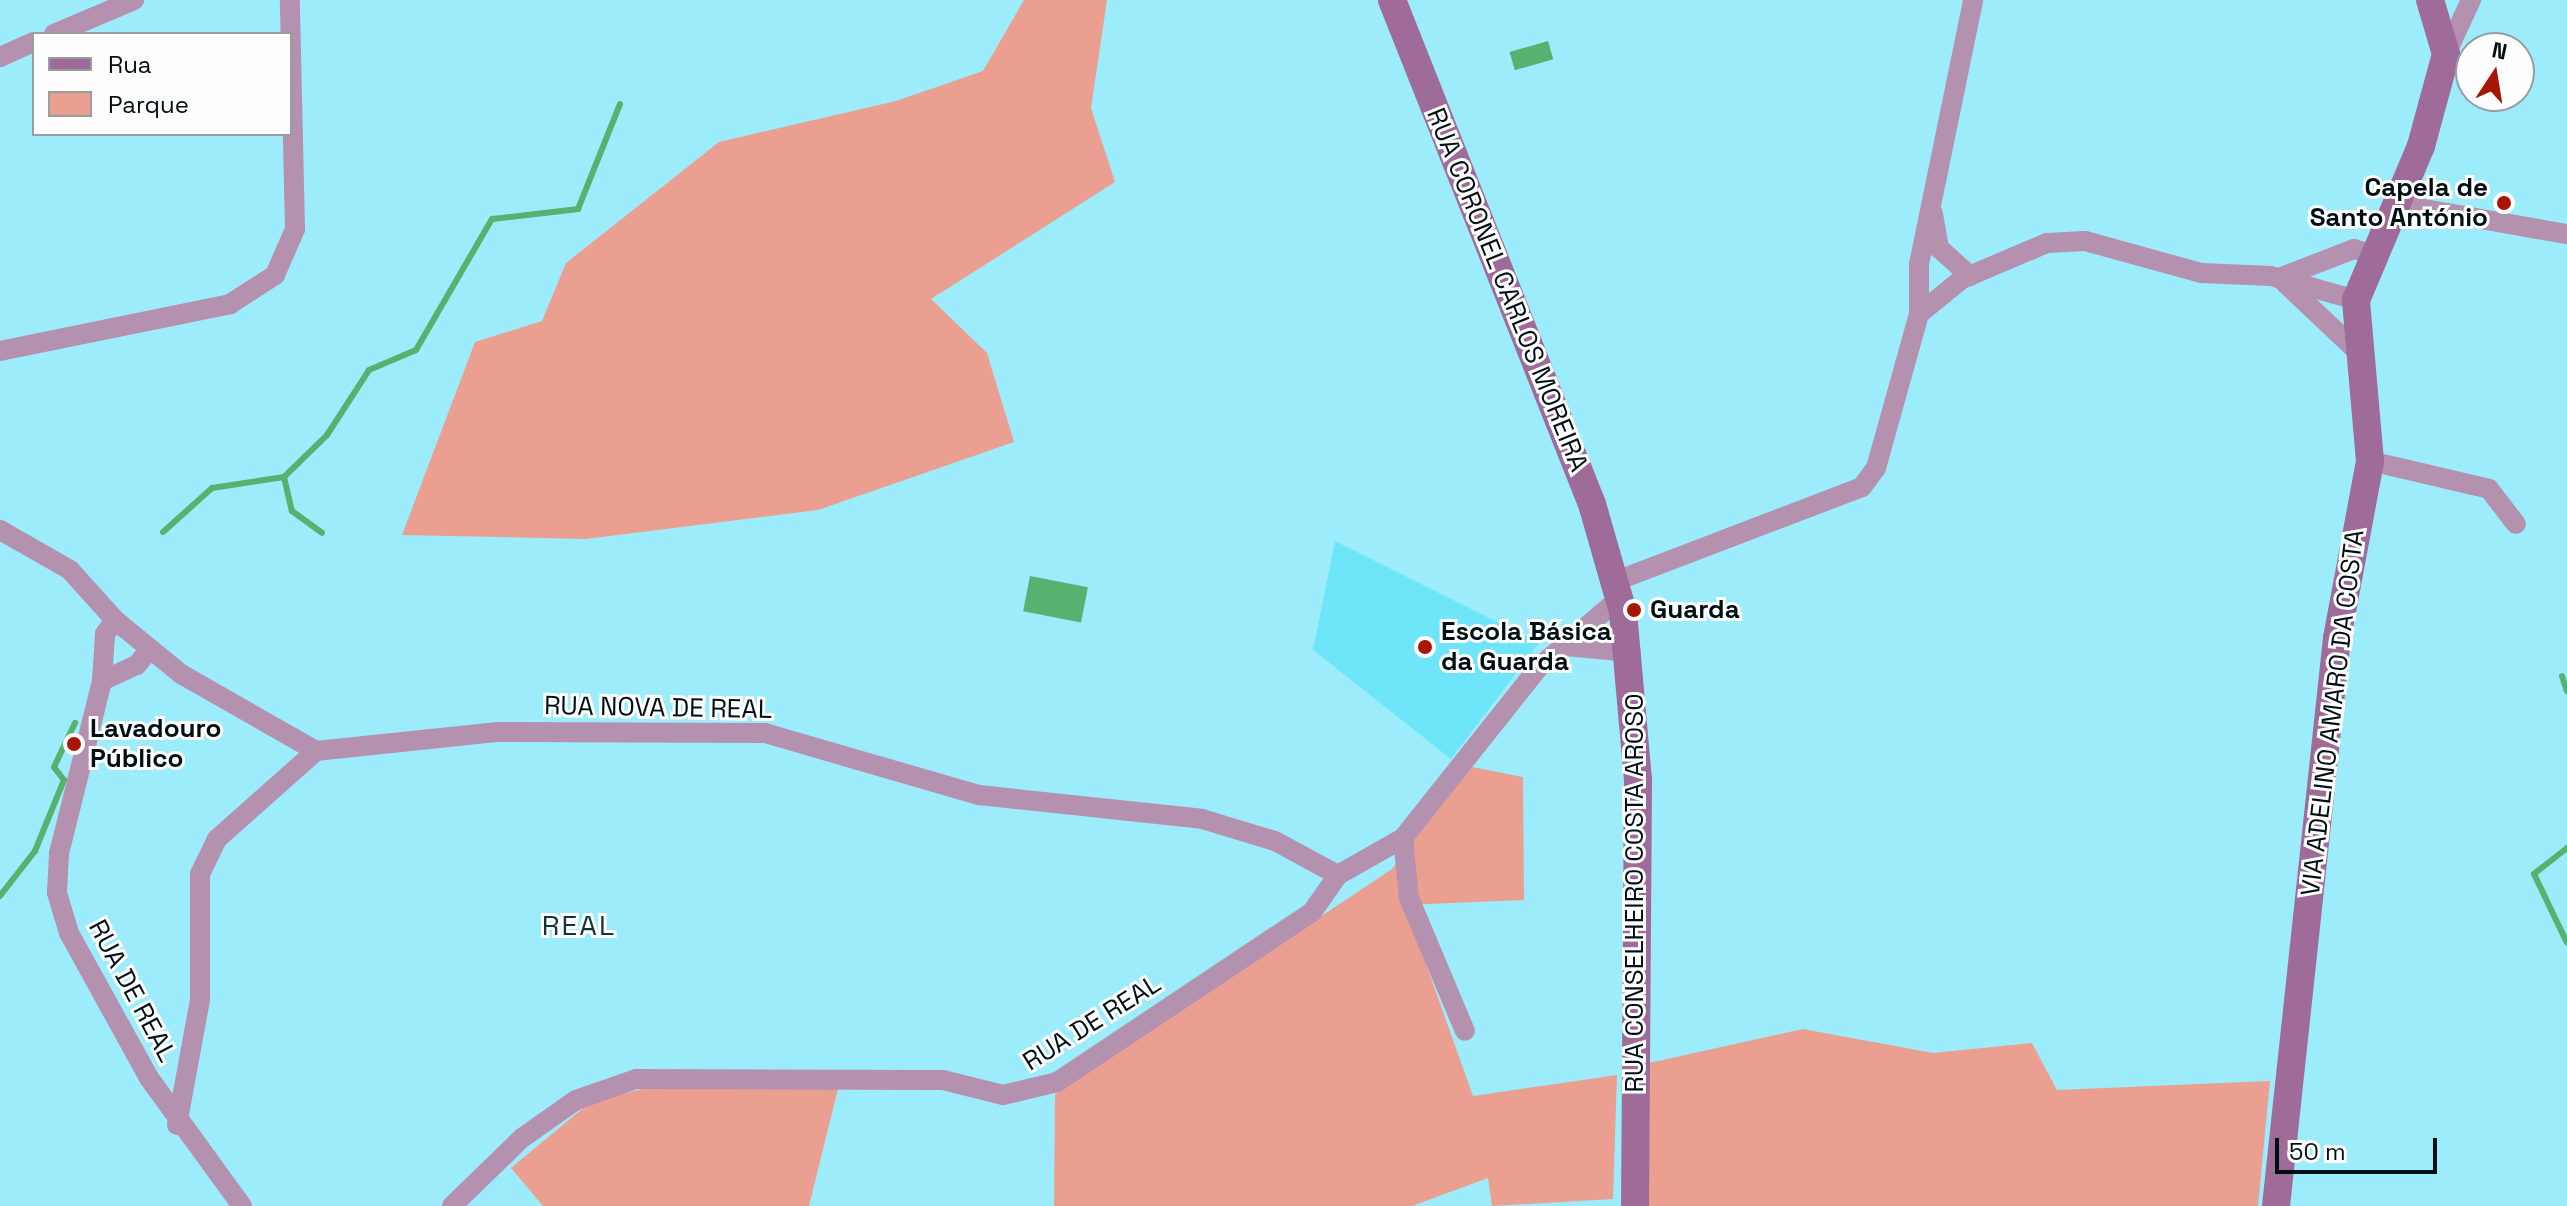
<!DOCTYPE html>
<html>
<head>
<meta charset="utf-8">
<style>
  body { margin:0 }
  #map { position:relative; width:2567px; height:1206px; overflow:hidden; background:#9decfb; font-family:"Space Grotesk",sans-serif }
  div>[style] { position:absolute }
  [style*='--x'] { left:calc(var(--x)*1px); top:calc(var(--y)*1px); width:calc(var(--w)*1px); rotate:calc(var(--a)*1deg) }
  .built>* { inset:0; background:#6fe5fa }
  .green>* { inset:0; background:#eb9f91 }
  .water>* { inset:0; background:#55b26f; transform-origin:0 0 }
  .stream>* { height:6px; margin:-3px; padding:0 3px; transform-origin:3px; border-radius:3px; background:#55b26f }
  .street>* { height:20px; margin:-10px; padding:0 10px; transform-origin:10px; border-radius:10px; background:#b591b0 }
  .secondary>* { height:28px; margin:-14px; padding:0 14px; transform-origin:14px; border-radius:14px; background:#9f6c99 }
  .dots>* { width:22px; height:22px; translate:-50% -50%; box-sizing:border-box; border:4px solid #fefefe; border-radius:50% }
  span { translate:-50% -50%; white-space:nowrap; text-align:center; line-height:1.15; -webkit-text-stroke:6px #fefefe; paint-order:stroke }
  .poi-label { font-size:26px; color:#000f13; font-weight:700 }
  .right { translate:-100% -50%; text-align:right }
  .left { translate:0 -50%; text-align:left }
  .street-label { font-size:26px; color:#000f13 }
  .neighbourhood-label { font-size:28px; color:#13343a; letter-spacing:2px }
  .legend { position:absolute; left:32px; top:32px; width:260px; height:104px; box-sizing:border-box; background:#fefefe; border:2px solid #989ea0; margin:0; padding:10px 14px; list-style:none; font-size:24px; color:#000f13 }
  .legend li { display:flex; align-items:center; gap:16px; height:40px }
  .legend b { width:40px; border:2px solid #989ea0 }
  .north { position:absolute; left:2455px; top:32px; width:80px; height:80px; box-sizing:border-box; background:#fefefe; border:2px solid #989ea0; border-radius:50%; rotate:12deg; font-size:22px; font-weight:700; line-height:32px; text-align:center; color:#000f13 }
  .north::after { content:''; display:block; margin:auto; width:28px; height:36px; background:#a71503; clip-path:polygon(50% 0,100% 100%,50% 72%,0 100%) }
  .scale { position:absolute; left:2275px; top:1138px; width:162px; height:36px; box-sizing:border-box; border:4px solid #000f13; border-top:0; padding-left:10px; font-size:24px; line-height:28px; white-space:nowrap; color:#000f13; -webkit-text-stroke:6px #fefefe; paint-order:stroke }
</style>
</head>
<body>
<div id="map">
  <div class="built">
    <div style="clip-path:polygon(1335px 541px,1539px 643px,1451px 759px,1313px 650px)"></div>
  </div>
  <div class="green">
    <div style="clip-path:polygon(1024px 0,1107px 0,1091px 108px,1115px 182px,931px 299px,987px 353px,1014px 442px,818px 510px,586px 539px,402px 535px,475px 342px,542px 321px,566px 263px,719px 142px,896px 101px,983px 71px)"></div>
    <div style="clip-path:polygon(1467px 766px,1523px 777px,1524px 900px,1405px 905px,1473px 1096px,1617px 1075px,1613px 1199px,1492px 1206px,1488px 1178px,1412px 1206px,1054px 1206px,1055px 1094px,1392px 869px)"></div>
    <div style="clip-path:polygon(1803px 1029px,1933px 1053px,2032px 1043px,2057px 1090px,2270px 1081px,2258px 1206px,1648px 1206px,1649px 1063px)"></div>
    <div style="clip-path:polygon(667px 1082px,838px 1089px,809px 1206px,543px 1206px,511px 1168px,588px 1104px)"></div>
  </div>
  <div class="water">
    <div style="left:1548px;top:41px;width:19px;height:40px;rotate:74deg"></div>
    <div style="left:1030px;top:576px;width:59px;height:36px;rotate:11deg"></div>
  </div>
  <div class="stream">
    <div style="--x:284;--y:477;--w:60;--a:-44.3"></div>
    <div style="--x:327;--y:435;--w:77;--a:-57.1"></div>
    <div style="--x:369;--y:370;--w:51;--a:-23.1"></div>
    <div style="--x:416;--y:350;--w:151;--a:-59.9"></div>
    <div style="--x:492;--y:219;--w:87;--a:-6.6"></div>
    <div style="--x:578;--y:209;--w:113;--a:-68.2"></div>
    <div style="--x:163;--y:532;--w:66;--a:-41.9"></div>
    <div style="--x:212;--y:488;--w:73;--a:-8.7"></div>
    <div style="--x:284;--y:477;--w:35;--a:77"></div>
    <div style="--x:292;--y:511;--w:37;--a:36"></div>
    <div style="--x:2562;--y:676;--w:16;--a:72"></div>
    <div style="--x:2567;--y:848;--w:42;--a:141.8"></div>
    <div style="--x:2534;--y:874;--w:76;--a:64.4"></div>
    <div style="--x:0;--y:896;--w:57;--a:-52.1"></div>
    <div style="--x:35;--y:851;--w:77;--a:-67.8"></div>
    <div style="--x:64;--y:780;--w:16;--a:-128"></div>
    <div style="--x:54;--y:767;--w:49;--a:-64.5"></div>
  </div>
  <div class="street">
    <div style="--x:54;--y:34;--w:87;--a:-23"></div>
    <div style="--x:2446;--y:54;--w:60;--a:-65.2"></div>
    <div style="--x:0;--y:57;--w:37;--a:-24"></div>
    <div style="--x:2396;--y:204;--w:174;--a:10"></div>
    <div style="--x:1933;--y:214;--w:35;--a:80"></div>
    <div style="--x:1939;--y:248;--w:42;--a:42.1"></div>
    <div style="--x:2279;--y:278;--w:80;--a:-21.1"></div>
    <div style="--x:2354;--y:249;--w:19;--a:16"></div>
    <div style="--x:2285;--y:283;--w:100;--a:43.4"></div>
    <div style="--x:1919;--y:314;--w:50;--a:-90"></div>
    <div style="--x:1919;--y:264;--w:269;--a:-78.4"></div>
    <div style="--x:0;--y:351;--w:235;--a:-11.5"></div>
    <div style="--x:230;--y:304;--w:54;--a:-32.8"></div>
    <div style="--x:275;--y:275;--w:50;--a:-66.5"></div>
    <div style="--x:295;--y:229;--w:229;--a:-91.3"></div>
    <div style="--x:2370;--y:461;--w:122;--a:13.2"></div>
    <div style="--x:2489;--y:489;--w:44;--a:52.4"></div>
    <div style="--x:0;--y:530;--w:81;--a:29.7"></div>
    <div style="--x:70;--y:570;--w:67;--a:48"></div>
    <div style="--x:115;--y:620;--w:85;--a:39.3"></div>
    <div style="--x:181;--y:674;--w:155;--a:29.7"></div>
    <div style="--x:316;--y:751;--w:183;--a:-6"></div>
    <div style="--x:498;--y:732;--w:267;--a:0.2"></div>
    <div style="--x:765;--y:733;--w:223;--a:16.2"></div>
    <div style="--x:979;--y:795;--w:224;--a:6.1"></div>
    <div style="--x:1202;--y:819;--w:76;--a:16.8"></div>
    <div style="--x:1275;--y:841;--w:72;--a:28.4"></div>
    <div style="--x:1616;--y:581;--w:263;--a:-20.9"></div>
    <div style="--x:1862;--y:487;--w:24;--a:-54"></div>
    <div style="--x:1876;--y:468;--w:160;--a:-74.4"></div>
    <div style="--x:1919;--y:314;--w:55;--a:-39.1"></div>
    <div style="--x:1962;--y:279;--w:92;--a:-23"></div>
    <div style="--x:2047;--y:243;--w:38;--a:-3"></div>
    <div style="--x:2085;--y:241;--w:120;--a:15.4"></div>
    <div style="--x:2201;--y:273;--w:70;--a:2.5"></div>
    <div style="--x:2271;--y:276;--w:88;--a:15.8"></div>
    <div style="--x:115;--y:620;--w:17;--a:126"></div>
    <div style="--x:105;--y:634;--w:47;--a:93.7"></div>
    <div style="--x:102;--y:681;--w:178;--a:104"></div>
    <div style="--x:59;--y:854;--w:39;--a:93"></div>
    <div style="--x:57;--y:893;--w:42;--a:73.3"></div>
    <div style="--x:69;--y:933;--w:166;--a:61.1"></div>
    <div style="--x:149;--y:1078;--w:158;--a:54"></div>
    <div style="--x:1565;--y:646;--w:66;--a:5.2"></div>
    <div style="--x:102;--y:681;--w:38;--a:-25"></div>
    <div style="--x:137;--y:665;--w:19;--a:-51"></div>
    <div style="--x:1403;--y:838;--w:60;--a:84.3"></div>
    <div style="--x:1409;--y:898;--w:144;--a:67.2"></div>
    <div style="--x:177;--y:1125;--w:127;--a:-79.6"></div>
    <div style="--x:200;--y:1000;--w:126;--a:-90"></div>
    <div style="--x:200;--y:874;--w:39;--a:-64"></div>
    <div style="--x:217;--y:839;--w:132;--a:-41.6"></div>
    <div style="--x:452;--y:1206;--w:98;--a:-44.2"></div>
    <div style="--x:522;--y:1138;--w:66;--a:-35.1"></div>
    <div style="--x:576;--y:1100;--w:64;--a:-19.3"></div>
    <div style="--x:636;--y:1079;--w:307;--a:0.2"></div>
    <div style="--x:943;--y:1080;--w:62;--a:14"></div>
    <div style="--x:1003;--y:1095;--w:56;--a:-13.5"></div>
    <div style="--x:1057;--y:1082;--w:306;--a:-33.7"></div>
    <div style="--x:1312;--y:912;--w:45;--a:-54.9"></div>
    <div style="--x:1338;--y:875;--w:75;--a:-29.6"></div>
    <div style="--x:1403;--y:838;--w:220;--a:-51.5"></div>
    <div style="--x:1540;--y:666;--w:105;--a:-40.4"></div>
  </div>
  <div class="secondary">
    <div style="--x:1392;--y:0;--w:542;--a:68.36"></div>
    <div style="--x:1592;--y:504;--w:112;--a:74"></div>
    <div style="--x:1623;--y:612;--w:169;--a:84.9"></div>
    <div style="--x:1638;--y:780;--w:426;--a:90.4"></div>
    <div style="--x:2276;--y:1206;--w:571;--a:-83.87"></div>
    <div style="--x:2337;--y:638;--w:180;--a:-79.4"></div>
    <div style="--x:2370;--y:461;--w:162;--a:-95"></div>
    <div style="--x:2356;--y:300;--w:167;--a:-67.1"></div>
    <div style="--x:2421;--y:146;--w:95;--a:-74.8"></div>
    <div style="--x:2446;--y:54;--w:56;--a:-106.5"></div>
  </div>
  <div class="dots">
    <div style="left:2504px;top:203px;background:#a71503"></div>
    <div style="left:1634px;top:610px;background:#a71503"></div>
    <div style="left:1425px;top:647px;background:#a71503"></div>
    <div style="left:74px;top:744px;background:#a71503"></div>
  </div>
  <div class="poi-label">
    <span class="right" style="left:2488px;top:203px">Capela de<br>Santo António</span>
    <span class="left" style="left:1650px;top:610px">Guarda</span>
    <span class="left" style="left:1441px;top:647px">Escola Básica<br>da Guarda</span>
    <span class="left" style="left:90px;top:744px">Lavadouro<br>Público</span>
  </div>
  <div class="street-label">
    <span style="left:1507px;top:290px;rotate:68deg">RUA CORONEL CARLOS MOREIRA</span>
    <span style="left:658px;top:708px;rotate:1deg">RUA NOVA DE REAL</span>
    <span style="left:2333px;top:713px;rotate:-83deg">VIA ADELINO AMARO DA COSTA</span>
    <span style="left:1635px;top:893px;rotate:-90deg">RUA CONSELHEIRO COSTA AROSO</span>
    <span style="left:132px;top:991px;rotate:62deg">RUA DE REAL</span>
    <span style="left:1092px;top:1023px;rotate:-32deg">RUA DE REAL</span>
  </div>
  <div class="neighbourhood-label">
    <span style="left:579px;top:925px">REAL</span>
  </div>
  <ul class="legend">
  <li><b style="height:10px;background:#9f6c99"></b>Rua</li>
  <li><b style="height:22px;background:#eb9f91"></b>Parque</li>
  </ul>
  <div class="north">N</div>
  <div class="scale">50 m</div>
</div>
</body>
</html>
